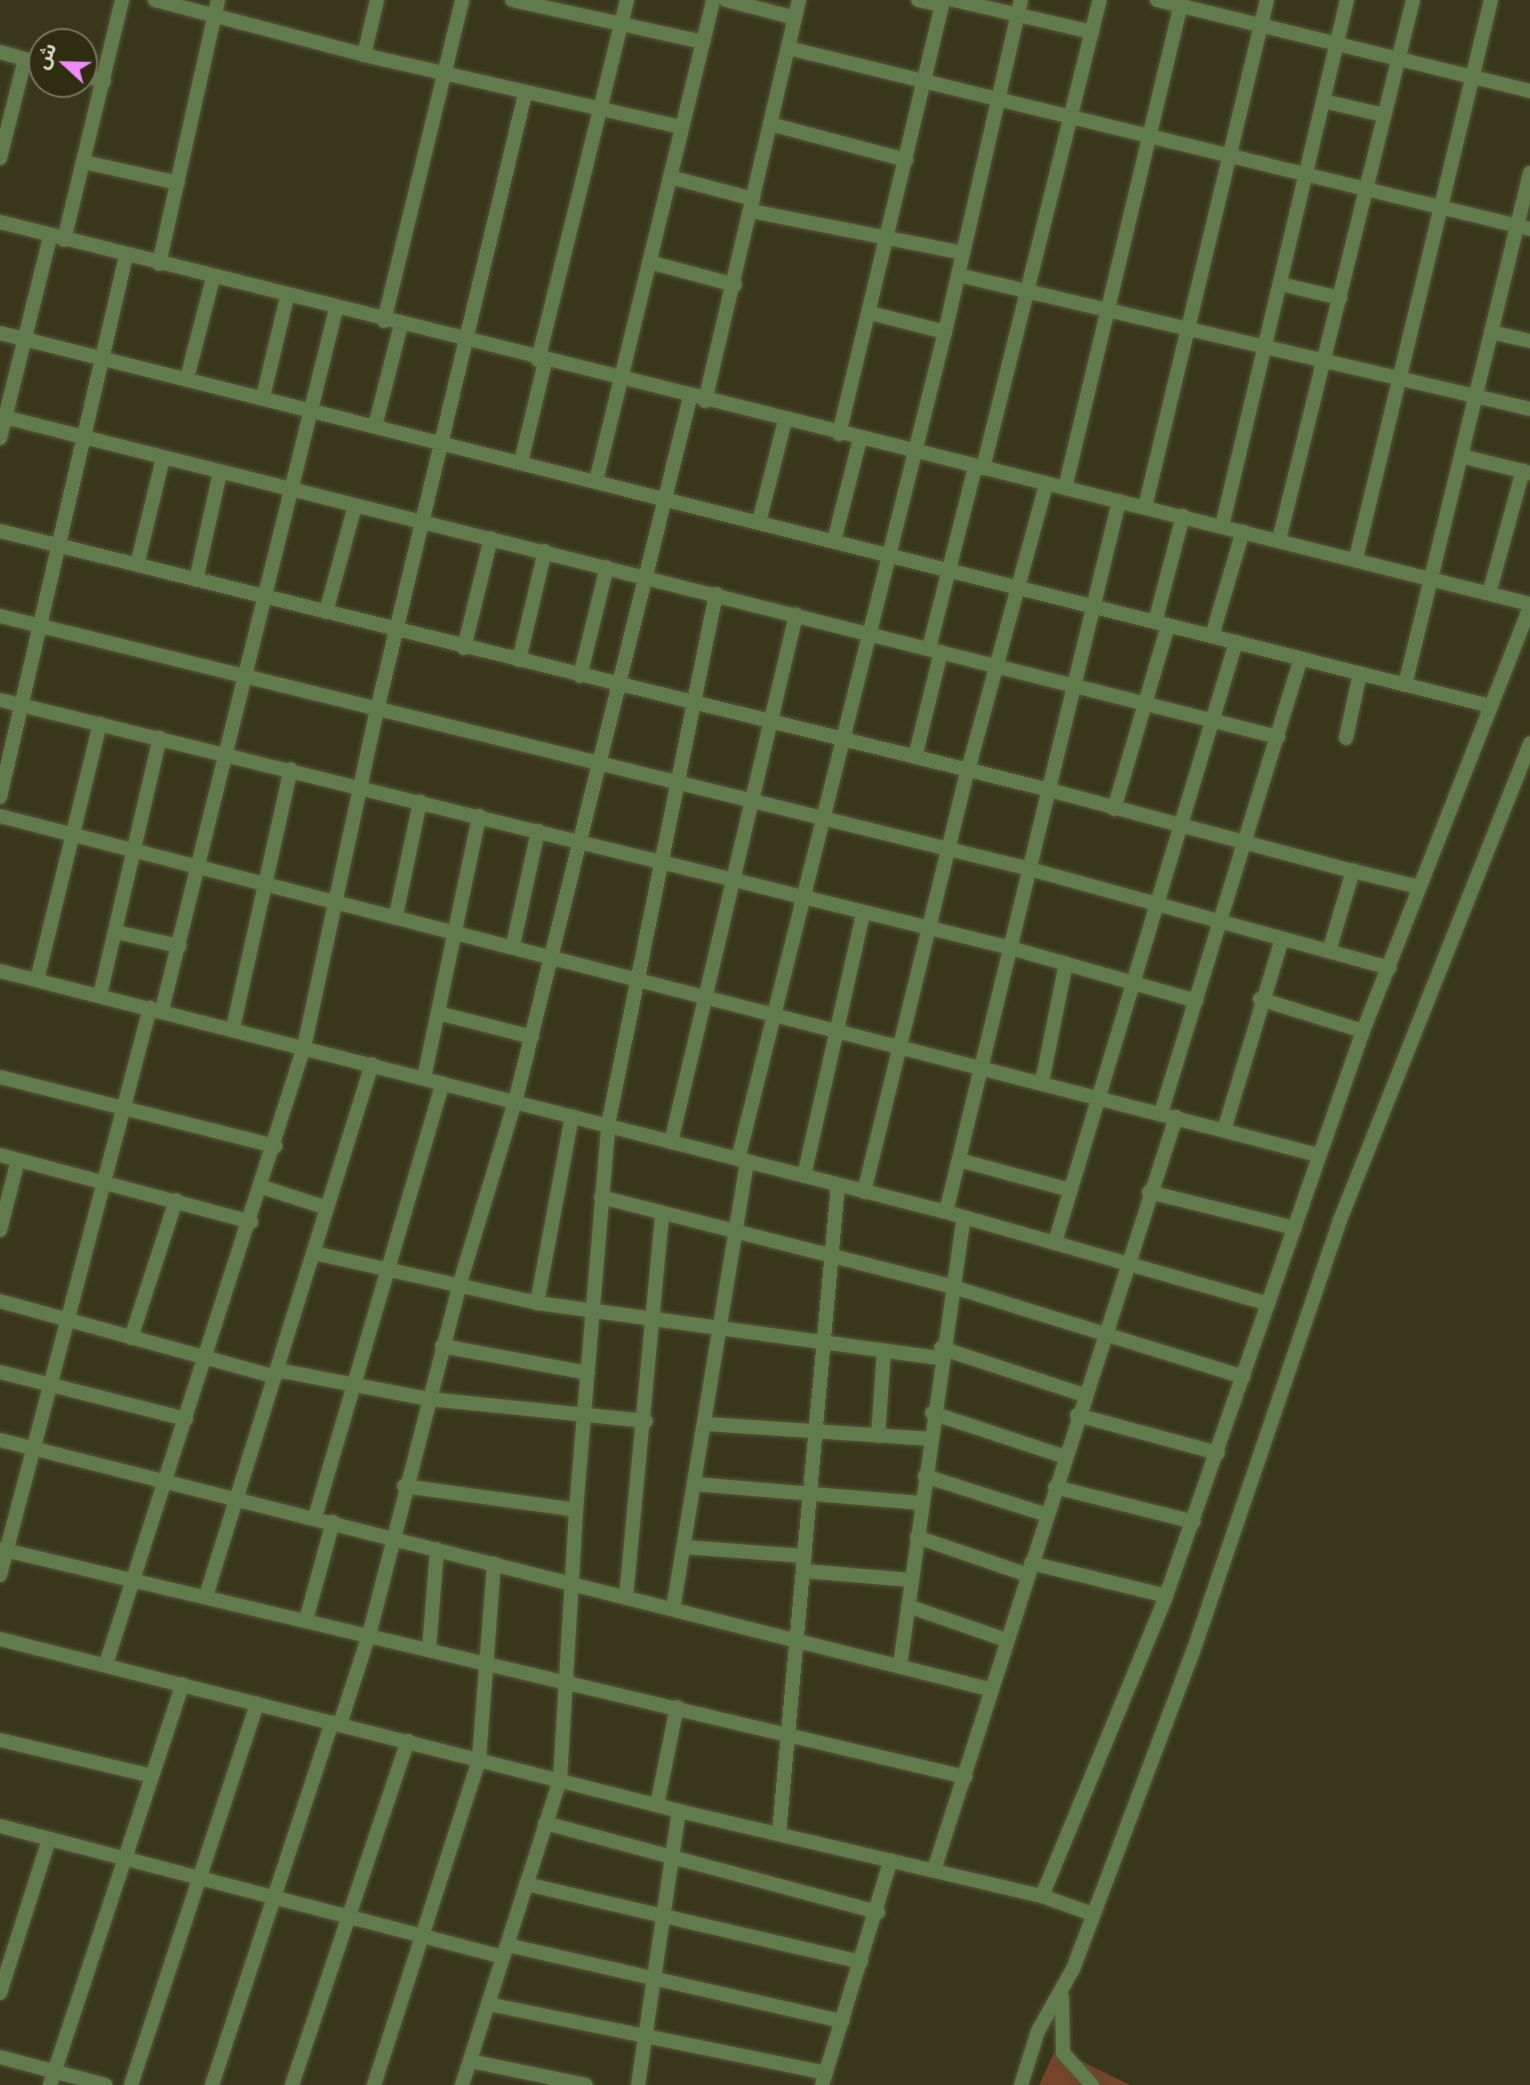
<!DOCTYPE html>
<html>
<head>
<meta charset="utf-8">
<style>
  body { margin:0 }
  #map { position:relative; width:1530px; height:2085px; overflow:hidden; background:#39371b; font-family:"PT Sans","Noto Sans Arabic",sans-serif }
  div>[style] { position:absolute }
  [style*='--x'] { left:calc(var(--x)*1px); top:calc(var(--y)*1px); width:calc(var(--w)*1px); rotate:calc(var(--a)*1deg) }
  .green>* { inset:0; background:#754429 }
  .roads { filter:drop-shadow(0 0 2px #56553a) drop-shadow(0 0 2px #56553a) }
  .minor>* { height:14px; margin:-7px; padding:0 7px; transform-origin:7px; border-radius:7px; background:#617b4d }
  span { translate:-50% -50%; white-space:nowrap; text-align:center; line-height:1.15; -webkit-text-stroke:7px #2f2d11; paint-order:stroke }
  .north { position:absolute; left:28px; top:28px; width:70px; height:70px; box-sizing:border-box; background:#2f2d11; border:2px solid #74735b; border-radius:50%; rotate:292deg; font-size:19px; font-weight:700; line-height:28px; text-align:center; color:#dcdbca }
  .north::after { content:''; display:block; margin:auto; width:24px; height:32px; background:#ee8bf8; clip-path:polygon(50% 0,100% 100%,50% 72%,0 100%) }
</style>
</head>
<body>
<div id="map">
  <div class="green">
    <div style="clip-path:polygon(1056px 2049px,1130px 2085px,1039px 2085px)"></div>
  </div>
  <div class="roads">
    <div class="minor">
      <div style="--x:155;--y:0;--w:216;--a:14.7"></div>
      <div style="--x:364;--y:55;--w:326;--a:12.8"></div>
      <div style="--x:512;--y:0;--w:196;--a:12.4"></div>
      <div style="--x:726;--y:0;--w:71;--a:14.6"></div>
      <div style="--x:918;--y:0;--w:24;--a:12"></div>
      <div style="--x:954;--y:0;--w:142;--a:13.1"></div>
      <div style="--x:1157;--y:0;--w:384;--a:13.7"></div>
      <div style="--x:788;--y:48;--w:764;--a:13.71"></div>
      <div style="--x:0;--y:52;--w:44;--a:15.9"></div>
      <div style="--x:364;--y:55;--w:57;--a:-76.7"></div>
      <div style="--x:84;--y:75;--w:21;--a:17"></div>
      <div style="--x:1323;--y:101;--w:63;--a:12.9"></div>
      <div style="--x:770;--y:124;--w:141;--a:14.8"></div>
      <div style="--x:0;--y:158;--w:102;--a:-75.8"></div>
      <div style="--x:84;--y:162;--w:96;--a:12.6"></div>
      <div style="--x:670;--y:177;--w:86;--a:14.8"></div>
      <div style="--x:751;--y:211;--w:216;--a:11.2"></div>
      <div style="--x:0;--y:222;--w:1577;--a:14.02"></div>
      <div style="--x:64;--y:240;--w:247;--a:-76.4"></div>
      <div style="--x:649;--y:262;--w:89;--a:15"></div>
      <div style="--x:159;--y:264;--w:271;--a:-77.4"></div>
      <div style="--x:958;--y:275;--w:587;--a:13.18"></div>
      <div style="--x:1280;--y:284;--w:62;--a:13.1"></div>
      <div style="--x:870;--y:313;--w:77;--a:14.2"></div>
      <div style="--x:384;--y:321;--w:330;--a:-76.3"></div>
      <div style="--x:1491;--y:332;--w:40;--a:13"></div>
      <div style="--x:0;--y:333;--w:1537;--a:14.05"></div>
      <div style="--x:538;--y:360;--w:371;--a:-76.1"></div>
      <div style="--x:187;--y:378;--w:103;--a:-75.4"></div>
      <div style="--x:263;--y:397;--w:103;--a:-76.5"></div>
      <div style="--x:705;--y:401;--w:412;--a:-76.8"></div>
      <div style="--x:0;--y:416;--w:1318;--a:14.1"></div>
      <div style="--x:375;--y:426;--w:104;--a:-75.6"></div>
      <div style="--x:839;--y:434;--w:446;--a:-76.5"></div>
      <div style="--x:0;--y:438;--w:207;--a:-76"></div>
      <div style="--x:1461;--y:456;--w:71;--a:13.8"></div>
      <div style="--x:521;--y:462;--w:103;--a:-76.5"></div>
      <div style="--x:983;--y:468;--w:482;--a:-76"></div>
      <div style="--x:596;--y:481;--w:495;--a:-76.3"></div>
      <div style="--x:1065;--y:488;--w:502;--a:-76.52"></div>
      <div style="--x:1145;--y:507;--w:521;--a:-76.47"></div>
      <div style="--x:759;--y:522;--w:104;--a:-75.6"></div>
      <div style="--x:1222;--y:526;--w:541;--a:-76.63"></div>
      <div style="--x:0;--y:531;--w:1077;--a:13.86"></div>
      <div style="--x:1046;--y:789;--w:318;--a:15"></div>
      <div style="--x:1279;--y:540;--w:556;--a:-76.06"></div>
      <div style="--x:834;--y:541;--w:105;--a:-75.7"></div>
      <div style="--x:1356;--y:558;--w:574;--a:-76.4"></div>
      <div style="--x:137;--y:565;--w:110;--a:-76.3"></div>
      <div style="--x:196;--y:580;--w:110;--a:-77.4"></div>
      <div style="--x:1490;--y:590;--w:124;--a:-74.6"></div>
      <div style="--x:326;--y:612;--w:110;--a:-74.7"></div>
      <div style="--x:0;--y:616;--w:1056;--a:13.8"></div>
      <div style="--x:1026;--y:868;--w:377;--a:15.4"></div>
      <div style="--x:1155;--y:622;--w:110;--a:-75.2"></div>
      <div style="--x:1212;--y:636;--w:109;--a:-73.6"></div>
      <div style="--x:464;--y:648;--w:113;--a:-76.2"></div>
      <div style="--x:929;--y:648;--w:187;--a:-75.7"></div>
      <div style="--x:519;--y:660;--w:112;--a:-76.6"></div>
      <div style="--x:580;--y:676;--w:112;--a:-76.1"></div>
      <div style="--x:1405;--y:685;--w:527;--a:-76.28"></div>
      <div style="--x:0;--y:700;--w:1037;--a:13.78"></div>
      <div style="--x:1007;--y:947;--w:197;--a:15.9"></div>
      <div style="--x:1346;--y:738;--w:66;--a:-77.8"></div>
      <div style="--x:915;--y:757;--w:108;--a:-76.1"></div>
      <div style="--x:0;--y:797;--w:555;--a:-76.89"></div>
      <div style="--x:1114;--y:809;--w:191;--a:-73.6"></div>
      <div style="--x:0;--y:816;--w:1361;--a:14.42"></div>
      <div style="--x:396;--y:915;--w:116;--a:-78"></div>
      <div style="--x:116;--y:932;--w:65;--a:12.5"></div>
      <div style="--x:513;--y:945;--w:117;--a:-77.6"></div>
      <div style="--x:1329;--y:951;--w:84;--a:-73.3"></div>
      <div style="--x:1353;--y:871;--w:68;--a:13.6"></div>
      <div style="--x:0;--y:971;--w:976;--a:14.29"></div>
      <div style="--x:946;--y:1212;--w:335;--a:15.9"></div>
      <div style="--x:37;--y:980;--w:264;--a:-76.2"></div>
      <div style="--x:100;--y:995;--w:264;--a:-76.9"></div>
      <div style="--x:1260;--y:999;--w:108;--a:17.3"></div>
      <div style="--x:162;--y:1010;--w:722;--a:-76.06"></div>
      <div style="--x:438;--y:1013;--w:97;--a:14.3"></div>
      <div style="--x:233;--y:1028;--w:265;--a:-77.4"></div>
      <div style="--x:0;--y:1077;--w:284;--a:14.1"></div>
      <div style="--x:424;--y:1078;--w:268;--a:-78.1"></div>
      <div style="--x:1042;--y:1082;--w:121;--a:-78.6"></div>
      <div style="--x:1161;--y:1113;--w:475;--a:-72.9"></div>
      <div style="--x:1224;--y:1130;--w:200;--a:-73.1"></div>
      <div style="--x:671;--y:1142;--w:542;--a:-76.66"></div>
      <div style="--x:0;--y:1155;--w:260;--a:14.9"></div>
      <div style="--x:738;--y:1159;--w:853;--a:-75.95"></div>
      <div style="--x:945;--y:332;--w:341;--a:-77.1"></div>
      <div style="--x:959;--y:1160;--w:115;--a:15.1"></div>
      <div style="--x:804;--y:1176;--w:268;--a:-77.3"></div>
      <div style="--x:262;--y:1187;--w:68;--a:17.9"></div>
      <div style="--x:864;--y:1192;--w:435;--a:-76.2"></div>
      <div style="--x:968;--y:770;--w:296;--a:-74.7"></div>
      <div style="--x:1149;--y:1192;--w:150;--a:13.9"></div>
      <div style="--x:601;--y:1197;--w:363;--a:14.3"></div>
      <div style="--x:953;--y:1287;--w:304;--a:17.2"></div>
      <div style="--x:946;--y:1212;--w:732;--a:-76.32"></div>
      <div style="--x:0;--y:1230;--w:72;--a:-75.6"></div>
      <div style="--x:1055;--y:1242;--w:627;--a:-73.21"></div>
      <div style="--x:314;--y:1253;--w:229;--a:12.6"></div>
      <div style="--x:537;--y:1303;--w:407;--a:7.8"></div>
      <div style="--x:0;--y:1301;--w:285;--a:15.4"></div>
      <div style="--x:537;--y:1303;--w:190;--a:-79.4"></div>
      <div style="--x:131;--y:1338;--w:145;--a:-71.9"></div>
      <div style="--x:442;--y:1346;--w:148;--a:10.5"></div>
      <div style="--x:941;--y:1348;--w:151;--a:18.2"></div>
      <div style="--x:277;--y:1370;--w:155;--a:10.8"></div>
      <div style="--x:429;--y:1399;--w:218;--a:5.8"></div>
      <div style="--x:0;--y:1372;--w:192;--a:14.2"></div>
      <div style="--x:932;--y:1413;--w:140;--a:18.3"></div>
      <div style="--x:1077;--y:1415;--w:146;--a:15.1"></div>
      <div style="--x:706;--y:1424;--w:224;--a:3.8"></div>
      <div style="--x:878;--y:1436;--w:85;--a:-86"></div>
      <div style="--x:0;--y:1440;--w:1023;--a:14.14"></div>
      <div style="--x:925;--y:1476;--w:128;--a:17.7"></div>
      <div style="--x:694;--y:1484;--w:228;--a:4.8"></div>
      <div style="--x:404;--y:1486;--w:174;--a:7.9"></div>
      <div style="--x:1055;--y:1487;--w:143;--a:14.1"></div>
      <div style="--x:315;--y:1517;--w:452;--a:-73.6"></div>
      <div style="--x:917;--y:1537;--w:117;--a:18.9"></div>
      <div style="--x:684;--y:1547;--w:121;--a:4.3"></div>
      <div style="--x:0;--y:1549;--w:992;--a:13.29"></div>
      <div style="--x:1031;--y:1563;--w:139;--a:13.7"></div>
      <div style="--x:804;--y:1571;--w:107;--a:4.8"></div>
      <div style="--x:0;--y:1575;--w:587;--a:-75.18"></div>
      <div style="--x:206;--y:1596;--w:557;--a:-72.67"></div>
      <div style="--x:626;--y:1597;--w:386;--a:-84.6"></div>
      <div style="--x:908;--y:1606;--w:104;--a:19.1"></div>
      <div style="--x:673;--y:1609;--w:454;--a:-80.6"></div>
      <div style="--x:306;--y:1620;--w:102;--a:-74.6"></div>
      <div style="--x:0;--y:1639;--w:700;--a:14.21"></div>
      <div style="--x:679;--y:1811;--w:373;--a:13.2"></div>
      <div style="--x:1042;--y:1896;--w:53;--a:19.8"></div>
      <div style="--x:429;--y:1649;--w:100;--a:-85.4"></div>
      <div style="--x:106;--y:1664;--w:648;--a:-72.21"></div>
      <div style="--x:304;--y:1047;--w:345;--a:-77.8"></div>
      <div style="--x:377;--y:710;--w:634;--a:-76.49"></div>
      <div style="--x:900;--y:1665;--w:452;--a:-81.9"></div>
      <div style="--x:340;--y:1724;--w:94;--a:-72"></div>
      <div style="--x:369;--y:1635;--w:360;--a:-75.5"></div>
      <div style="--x:459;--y:1286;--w:192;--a:-73.1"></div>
      <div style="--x:515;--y:1102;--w:725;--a:-76.04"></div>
      <div style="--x:0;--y:1740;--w:156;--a:13.3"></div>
      <div style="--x:657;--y:1805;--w:100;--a:-78.5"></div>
      <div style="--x:545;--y:1823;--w:345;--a:15"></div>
      <div style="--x:0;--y:1826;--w:520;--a:14.6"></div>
      <div style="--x:779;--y:1833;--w:651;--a:-84.8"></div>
      <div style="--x:934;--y:1870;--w:791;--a:-72.18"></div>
      <div style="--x:526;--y:1884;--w:344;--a:13.1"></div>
      <div style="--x:1042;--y:1896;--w:325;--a:-67.5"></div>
      <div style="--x:1166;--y:1596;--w:598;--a:-70.78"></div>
      <div style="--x:1363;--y:1031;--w:457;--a:-68.5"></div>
      <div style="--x:507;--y:1945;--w:344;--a:12.8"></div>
      <div style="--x:0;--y:1993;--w:162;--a:-72.3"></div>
      <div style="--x:1062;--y:1997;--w:56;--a:89"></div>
      <div style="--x:1063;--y:2053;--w:43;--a:47.8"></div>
      <div style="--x:488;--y:2004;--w:345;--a:11.5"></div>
      <div style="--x:0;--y:2057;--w:109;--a:14.9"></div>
      <div style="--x:470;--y:2061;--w:118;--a:11.7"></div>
      <div style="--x:50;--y:2085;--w:422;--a:-71.7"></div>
      <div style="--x:131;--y:2085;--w:402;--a:-71.7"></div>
      <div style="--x:212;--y:2085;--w:382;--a:-71.7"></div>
      <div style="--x:292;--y:2085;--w:363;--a:-71.4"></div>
      <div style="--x:374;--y:2085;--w:342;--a:-72.1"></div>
      <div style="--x:479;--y:1759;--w:196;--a:-85.6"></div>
      <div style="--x:462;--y:2085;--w:320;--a:-72.2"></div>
      <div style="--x:560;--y:1780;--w:270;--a:-86.6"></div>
      <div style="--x:576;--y:1510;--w:386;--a:-85.2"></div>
      <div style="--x:608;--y:1125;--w:542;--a:-78.5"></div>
      <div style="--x:638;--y:2085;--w:277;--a:-81.5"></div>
      <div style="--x:822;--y:2085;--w:235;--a:-73"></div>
      <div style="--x:1021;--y:2085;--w:57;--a:-72.5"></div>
      <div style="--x:1038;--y:2031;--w:71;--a:-60.6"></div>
      <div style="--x:1073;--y:1969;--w:345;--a:-69.3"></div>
      <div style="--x:1195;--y:1646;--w:450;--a:-71.2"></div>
      <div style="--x:1340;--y:1220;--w:513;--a:-68.24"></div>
    </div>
  </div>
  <div class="north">ش</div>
</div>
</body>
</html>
